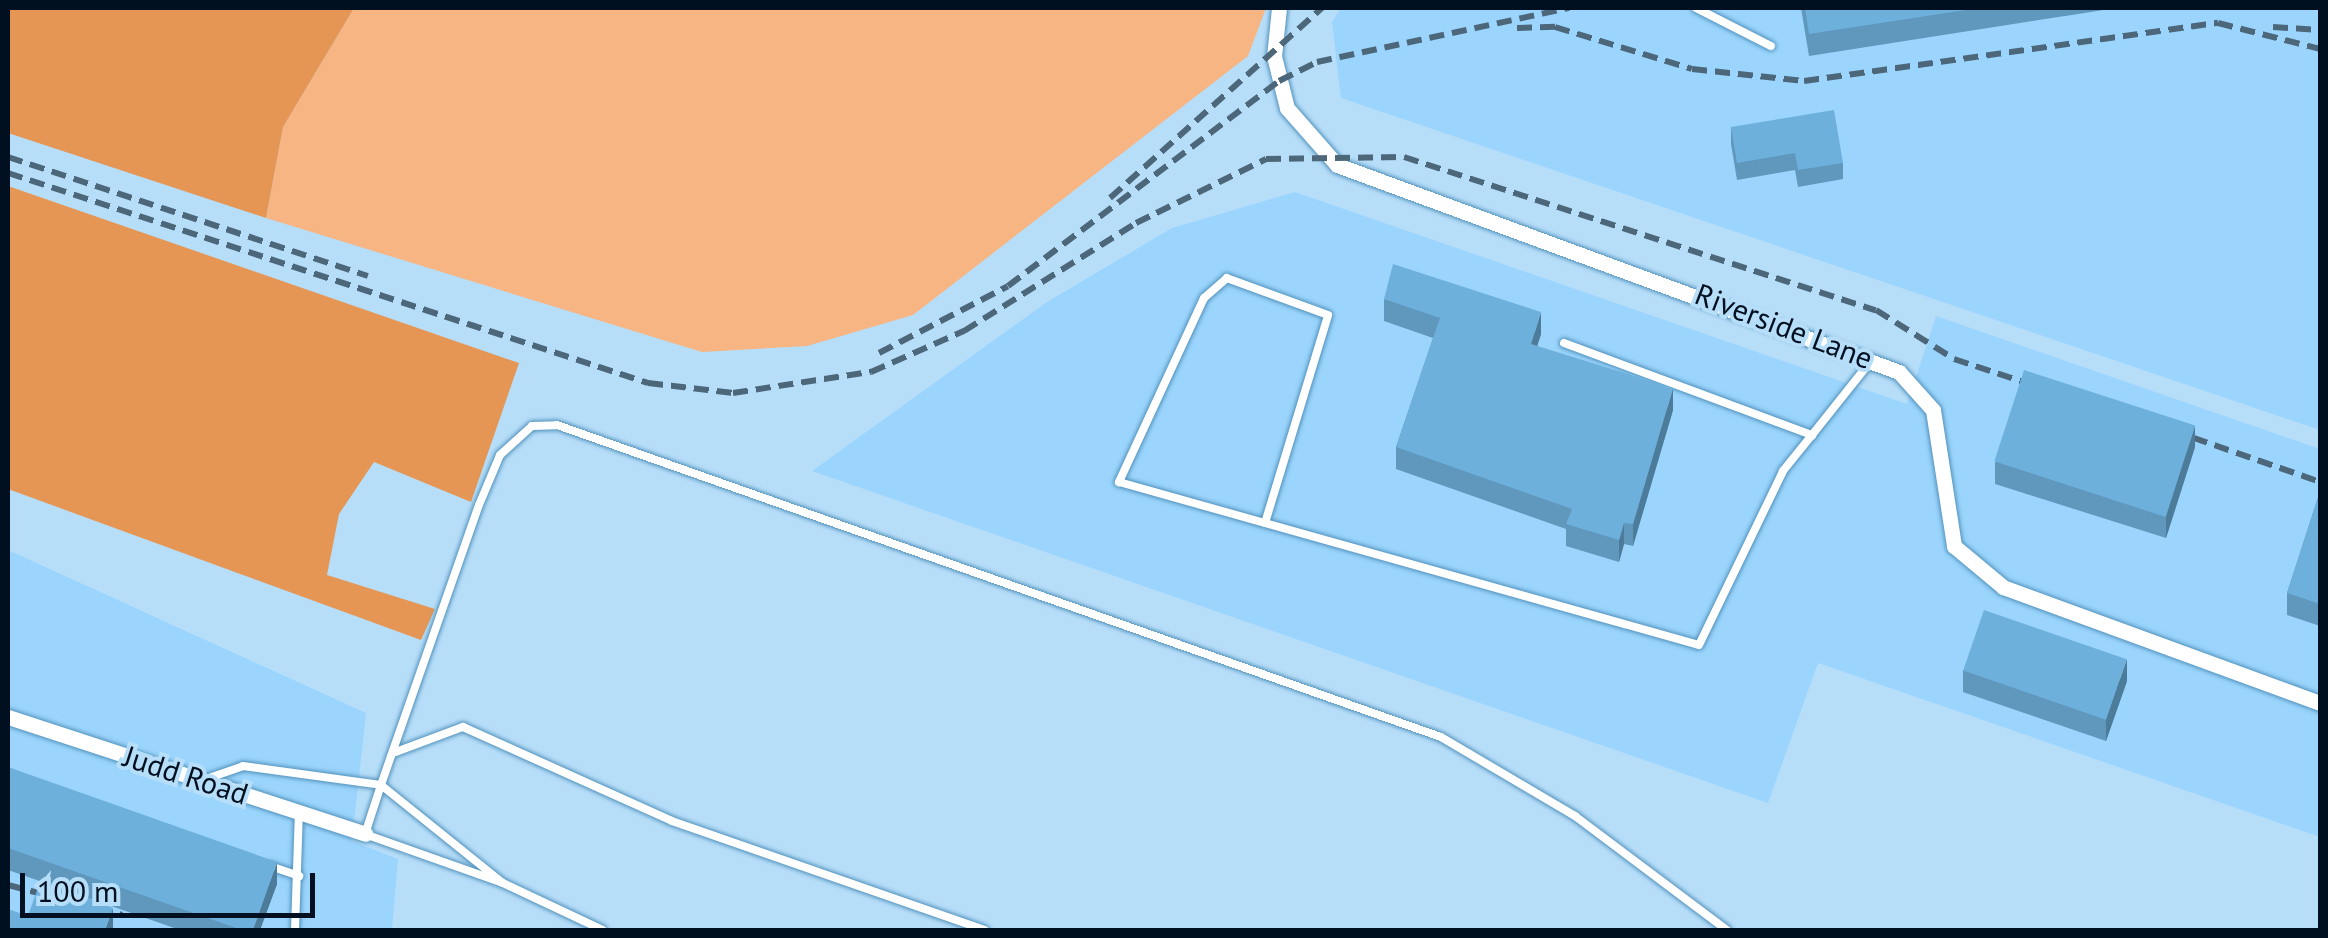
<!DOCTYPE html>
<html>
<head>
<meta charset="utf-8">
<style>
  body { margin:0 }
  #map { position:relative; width:2328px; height:938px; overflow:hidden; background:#b7def9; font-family:"PT Sans",sans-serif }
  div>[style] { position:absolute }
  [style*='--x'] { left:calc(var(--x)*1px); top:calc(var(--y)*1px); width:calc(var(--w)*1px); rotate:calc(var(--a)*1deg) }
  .built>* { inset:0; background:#9bd5fd }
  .green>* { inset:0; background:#f6b582 }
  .forest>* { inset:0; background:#e59655 }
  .roads { filter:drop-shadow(0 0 2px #5192bc) drop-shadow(0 0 2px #5192bc) }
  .service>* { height:8px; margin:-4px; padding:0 4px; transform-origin:4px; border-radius:4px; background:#fff }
  .minor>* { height:15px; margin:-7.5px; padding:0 7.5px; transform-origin:7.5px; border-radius:7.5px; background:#fff }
  .rail>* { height:6px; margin-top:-3px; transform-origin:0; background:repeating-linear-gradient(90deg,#4c667a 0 15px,transparent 0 23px) }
  .wall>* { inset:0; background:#5f97bd }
  .shaded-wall>* { inset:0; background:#4d7b9a }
  .building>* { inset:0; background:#6eb0dc; transform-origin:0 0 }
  span { translate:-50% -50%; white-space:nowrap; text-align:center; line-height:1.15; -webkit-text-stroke:8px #b7def9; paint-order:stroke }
  .street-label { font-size:30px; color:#001020 }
  .frame { position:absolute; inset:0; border:10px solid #001020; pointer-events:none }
  .scale { position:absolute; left:20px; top:873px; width:295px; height:45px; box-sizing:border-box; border:5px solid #001020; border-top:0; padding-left:12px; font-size:30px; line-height:35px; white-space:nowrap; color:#001020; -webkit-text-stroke:8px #b7def9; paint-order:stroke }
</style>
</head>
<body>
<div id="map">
  <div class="built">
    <div style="clip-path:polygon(1341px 8px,2320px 8px,2320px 430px,1341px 98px,1332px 22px)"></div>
    <div style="clip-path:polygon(1295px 192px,1907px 404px,1936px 316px,2320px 449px,2320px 837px,1818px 663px,1768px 803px,812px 471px,1047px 302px,1172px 228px)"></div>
    <div style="clip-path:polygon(8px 550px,366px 713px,352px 841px,398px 859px,392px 930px,8px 930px)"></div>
  </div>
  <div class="green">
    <div style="clip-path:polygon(354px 8px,1266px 8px,1248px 56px,913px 315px,807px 346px,702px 352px,266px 218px,283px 127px)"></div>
  </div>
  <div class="forest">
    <div style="clip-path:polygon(8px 8px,354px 8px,283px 127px,266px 218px,8px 133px)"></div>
    <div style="clip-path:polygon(8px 186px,519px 363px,471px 502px,374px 462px,339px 514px,327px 575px,435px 609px,421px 640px,8px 489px)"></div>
  </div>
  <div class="roads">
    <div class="service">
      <div style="--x:1696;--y:8;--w:84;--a:26.9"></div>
      <div style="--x:1564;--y:343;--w:265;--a:20.4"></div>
      <div style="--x:1812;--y:435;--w:93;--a:-51.5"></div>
      <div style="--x:1265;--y:523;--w:217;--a:-73.1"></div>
      <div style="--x:1328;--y:315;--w:108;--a:-159.9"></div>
      <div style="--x:1227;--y:278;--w:30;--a:139"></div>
      <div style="--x:1204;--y:298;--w:203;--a:114.8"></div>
      <div style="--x:1119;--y:482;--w:602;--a:15.7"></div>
      <div style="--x:1699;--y:645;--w:193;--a:-64.2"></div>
      <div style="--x:1783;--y:471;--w:46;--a:-51.1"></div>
      <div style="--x:393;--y:753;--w:75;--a:-20.4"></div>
      <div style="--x:463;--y:727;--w:229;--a:24.2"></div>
      <div style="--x:672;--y:821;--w:331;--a:19.2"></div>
      <div style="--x:206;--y:779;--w:39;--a:-19"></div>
      <div style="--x:243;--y:766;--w:139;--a:7.8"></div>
      <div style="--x:381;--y:785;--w:156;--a:38.8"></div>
      <div style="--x:503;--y:883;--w:146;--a:-160.5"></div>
      <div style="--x:365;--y:834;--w:52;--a:-71.9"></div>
      <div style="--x:381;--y:785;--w:31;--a:-71"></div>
      <div style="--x:391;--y:756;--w:266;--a:-70.7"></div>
      <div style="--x:479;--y:505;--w:54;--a:-67.2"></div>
      <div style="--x:500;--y:455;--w:43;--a:-42.2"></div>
      <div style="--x:532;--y:426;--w:25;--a:-2"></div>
      <div style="--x:557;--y:425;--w:937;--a:19.44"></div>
      <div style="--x:1441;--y:737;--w:156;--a:30.5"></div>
      <div style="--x:1575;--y:816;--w:190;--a:36.9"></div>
      <div style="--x:270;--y:866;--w:31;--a:19"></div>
      <div style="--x:503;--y:883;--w:110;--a:25.2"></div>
      <div style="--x:295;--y:930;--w:118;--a:-88.1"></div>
    </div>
    <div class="minor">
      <div style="--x:1279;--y:8;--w:48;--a:95.9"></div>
      <div style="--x:1274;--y:56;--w:54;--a:76"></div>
      <div style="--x:1287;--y:108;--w:76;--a:48.7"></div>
      <div style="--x:1337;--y:165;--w:599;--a:20.22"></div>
      <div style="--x:1899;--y:372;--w:51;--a:48.2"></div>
      <div style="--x:1933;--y:410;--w:138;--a:81.2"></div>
      <div style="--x:1954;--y:546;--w:64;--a:39.9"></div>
      <div style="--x:2003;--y:587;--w:338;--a:20.1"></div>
      <div style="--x:8;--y:717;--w:376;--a:18.1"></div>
    </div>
  </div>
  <div class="rail">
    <div style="--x:2273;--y:27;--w:47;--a:3.7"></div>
    <div style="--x:1517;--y:28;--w:38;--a:-2"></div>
    <div style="--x:1555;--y:27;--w:143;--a:17"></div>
    <div style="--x:1692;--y:69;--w:113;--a:6.1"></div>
    <div style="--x:1804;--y:81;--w:418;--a:-8"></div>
    <div style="--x:2218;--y:23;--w:105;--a:14.3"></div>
    <div style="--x:8;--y:157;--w:379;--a:18.3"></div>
    <div style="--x:8;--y:173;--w:674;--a:18.17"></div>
    <div style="--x:648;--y:383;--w:86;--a:6.7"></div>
    <div style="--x:733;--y:393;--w:140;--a:-8.7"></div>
    <div style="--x:871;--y:372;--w:102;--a:-23.8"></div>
    <div style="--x:964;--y:331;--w:203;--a:-32.1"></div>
    <div style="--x:1136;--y:223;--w:145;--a:-26.2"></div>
    <div style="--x:1266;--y:159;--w:138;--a:-0.8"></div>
    <div style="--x:1404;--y:157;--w:496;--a:18"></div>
    <div style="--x:1876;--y:310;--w:92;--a:32.1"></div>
    <div style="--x:1954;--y:359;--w:99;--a:18.3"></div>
    <div style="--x:1110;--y:198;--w:285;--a:-41.9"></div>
    <div style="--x:879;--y:353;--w:145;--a:-27.4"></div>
    <div style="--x:1008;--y:286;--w:340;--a:-37.1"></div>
    <div style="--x:1279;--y:81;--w:42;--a:-26.6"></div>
    <div style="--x:1317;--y:62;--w:258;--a:-12.1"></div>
    <div style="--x:2171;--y:430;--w:158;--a:19.2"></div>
    <div style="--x:8;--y:885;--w:118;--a:14.7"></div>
  </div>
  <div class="wall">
    <div style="clip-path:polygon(1801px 8px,2116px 8px,1809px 56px)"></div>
    <div style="clip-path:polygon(1731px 127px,1843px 163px,1843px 179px,1798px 187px,1795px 170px,1737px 180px,1731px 144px)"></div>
    <div style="clip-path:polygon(1384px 299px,1541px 334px,1537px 346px,1673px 410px,1633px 546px,1624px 544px,1619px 562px,1566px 546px,1566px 529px,1396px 469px,1396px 447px,1433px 338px,1384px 321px)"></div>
    <div style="clip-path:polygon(2195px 447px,2166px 538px,1995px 484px,1995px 462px)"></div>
    <div style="clip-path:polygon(2320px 491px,2320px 626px,2287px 615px,2287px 593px)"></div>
    <div style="clip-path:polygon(1963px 670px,2127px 681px,2106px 741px,1963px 692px)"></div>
    <div style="clip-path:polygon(8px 767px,277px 884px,260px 930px,180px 930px,8px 870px)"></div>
  </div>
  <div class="shaded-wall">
    <div style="clip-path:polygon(1541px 312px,1541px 334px,1531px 366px,1531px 344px)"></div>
    <div style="clip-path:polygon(1673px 388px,1673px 410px,1633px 546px,1633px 524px)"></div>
    <div style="clip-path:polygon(2195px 425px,2195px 447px,2166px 538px,2166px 517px)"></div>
    <div style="clip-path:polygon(1624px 523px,1624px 544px,1619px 562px,1619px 540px)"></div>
    <div style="clip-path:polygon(2127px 659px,2127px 681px,2106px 741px,2106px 719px)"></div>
    <div style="clip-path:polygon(277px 862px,277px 884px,260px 930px,253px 930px)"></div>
    <div style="clip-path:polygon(113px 908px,113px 929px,105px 930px)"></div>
  </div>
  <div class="building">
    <div style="clip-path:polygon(1805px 8px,1979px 8px,1809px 34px)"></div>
    <div style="clip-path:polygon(1834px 110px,1843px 163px,1798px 170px,1795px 153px,1737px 163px,1731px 127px)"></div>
    <div style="clip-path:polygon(1393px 264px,1541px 312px,1531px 344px,1673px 388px,1633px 524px,1624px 523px,1619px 540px,1566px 524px,1572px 509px,1396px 447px,1440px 318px,1384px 299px)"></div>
    <div style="left:2024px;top:370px;width:180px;height:96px;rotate:18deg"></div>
    <div style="clip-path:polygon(2320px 491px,2320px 604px,2287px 593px)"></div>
    <div style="left:1984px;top:610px;width:151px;height:64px;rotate:19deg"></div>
    <div style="clip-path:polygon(8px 767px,277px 862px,253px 930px,242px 930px,8px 848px)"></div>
    <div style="clip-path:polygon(41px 879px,113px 908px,105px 930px,8px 930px,8px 909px,28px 916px)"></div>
  </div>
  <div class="street-label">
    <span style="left:1784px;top:326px;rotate:21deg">Riverside Lane</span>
    <span style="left:186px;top:775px;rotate:18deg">Judd Road</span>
  </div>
  <div class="frame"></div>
  <div class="scale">100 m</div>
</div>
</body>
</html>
